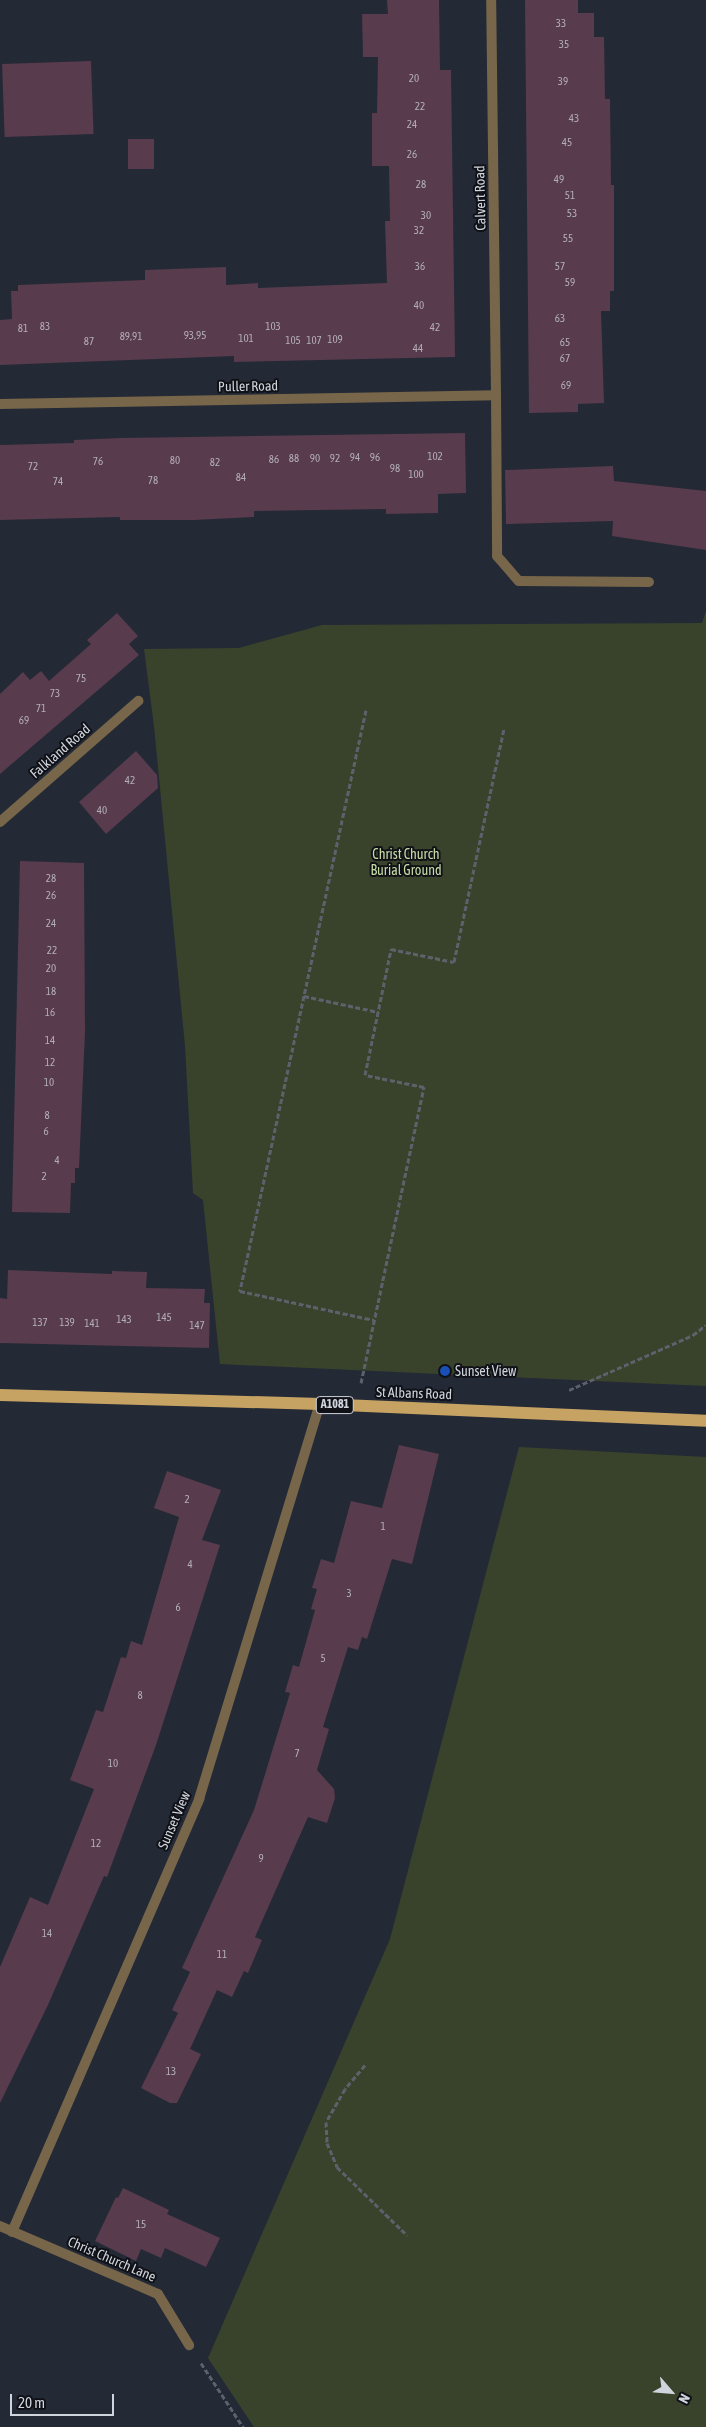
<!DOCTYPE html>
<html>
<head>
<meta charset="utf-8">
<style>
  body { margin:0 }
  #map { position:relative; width:706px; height:2427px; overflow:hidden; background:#242936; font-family:"Asap Condensed",sans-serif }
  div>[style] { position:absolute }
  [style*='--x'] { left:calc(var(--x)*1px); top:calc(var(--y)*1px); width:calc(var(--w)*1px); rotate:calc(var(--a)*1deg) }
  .green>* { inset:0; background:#39432b }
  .building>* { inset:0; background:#583b4c; transform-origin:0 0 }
  .path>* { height:3px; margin-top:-1.5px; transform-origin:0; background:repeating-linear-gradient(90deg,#5c616c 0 5px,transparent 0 7.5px) }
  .service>* { height:10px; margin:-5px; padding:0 5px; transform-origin:5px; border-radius:5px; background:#776649 }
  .minor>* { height:10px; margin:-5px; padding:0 5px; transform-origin:5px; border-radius:5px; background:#776649 }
  .primary>* { height:12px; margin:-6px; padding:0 6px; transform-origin:6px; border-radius:6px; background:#c6a363 }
  .dots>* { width:14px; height:14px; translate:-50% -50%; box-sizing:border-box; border:2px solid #0f1117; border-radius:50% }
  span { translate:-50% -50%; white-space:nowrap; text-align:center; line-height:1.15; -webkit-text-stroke:4px #0f1117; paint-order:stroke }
  .number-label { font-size:11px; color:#b2aeb8 }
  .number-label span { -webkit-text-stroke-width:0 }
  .shield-label span { padding:1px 4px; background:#0f1117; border:1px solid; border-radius:4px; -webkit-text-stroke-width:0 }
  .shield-label { font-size:12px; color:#d0d4dc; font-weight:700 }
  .street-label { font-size:14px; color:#d0d4dc }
  .park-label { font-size:14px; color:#c6dca5 }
  .poi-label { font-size:14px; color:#d0d4dc }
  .left { translate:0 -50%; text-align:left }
  .north { position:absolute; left:646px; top:2367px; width:50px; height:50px; -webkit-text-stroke:4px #0f1117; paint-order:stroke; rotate:117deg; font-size:14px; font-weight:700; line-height:20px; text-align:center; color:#d0d4dc }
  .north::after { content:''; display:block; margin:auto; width:18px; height:22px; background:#d0d4dc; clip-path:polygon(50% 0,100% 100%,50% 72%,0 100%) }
  .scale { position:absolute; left:10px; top:2394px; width:104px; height:22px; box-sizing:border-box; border:2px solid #d0d4dc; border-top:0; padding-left:6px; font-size:15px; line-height:18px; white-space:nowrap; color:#d0d4dc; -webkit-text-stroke:4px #0f1117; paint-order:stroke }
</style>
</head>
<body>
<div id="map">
  <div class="green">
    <div style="clip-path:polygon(706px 611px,706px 1386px,220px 1364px,203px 1200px,193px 1193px,185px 1046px,154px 726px,144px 649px,239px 648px,322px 625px,702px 623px)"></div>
    <div style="clip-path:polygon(519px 1447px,706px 1457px,706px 2427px,254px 2427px,208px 2358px,390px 1939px)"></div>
  </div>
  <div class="building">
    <div style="clip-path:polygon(387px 0,439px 0,440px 70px,451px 70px,455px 357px,234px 362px,234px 356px,0 365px,0 320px,12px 319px,11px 291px,18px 291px,18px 285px,145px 280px,145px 270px,226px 267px,226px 285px,258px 283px,258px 288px,387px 283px,385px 221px,390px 221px,389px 166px,372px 166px,372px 113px,377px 113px,378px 57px,363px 57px,362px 14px,388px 14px)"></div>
    <div style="clip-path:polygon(525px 0,578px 0,578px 13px,594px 13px,594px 37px,604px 37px,605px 99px,610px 99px,611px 185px,614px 185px,614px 291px,610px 291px,610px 311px,601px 311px,604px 403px,578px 404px,578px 412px,529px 413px)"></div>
    <div style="left:91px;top:61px;width:73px;height:89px;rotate:88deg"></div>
    <div style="left:128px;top:139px;width:26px;height:30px"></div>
    <div style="clip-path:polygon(465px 433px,466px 493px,438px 494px,438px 513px,386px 514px,386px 509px,318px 510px,254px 511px,254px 517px,194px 520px,120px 520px,120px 517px,0 520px,0 445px,74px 443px,74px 440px,122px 438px)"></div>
    <div style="clip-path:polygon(613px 466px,614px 481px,706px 491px,706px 550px,612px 536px,613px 521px,506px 524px,505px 470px)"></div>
    <div style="clip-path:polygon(117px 613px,138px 636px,129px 644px,139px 655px,0 774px,0 694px,23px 672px,30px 680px,41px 671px,49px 681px,91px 644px,87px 640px)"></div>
    <div style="clip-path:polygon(136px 751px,157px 775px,158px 788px,106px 834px,79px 802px)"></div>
    <div style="clip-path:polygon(20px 861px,84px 863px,85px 1032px,79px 1168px,75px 1168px,75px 1183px,71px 1183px,70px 1213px,12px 1212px)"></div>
    <div style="clip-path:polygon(8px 1270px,112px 1274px,112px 1271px,147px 1272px,146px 1288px,205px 1289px,204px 1303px,210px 1303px,209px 1348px,0 1343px,0 1298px,7px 1299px)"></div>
    <div style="clip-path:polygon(399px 1445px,439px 1454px,412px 1564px,392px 1559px,367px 1639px,362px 1637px,358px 1650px,348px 1647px,323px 1727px,329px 1729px,317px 1770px,334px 1789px,335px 1798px,327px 1823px,308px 1817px,255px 1937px,262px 1940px,248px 1973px,244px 1971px,232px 1997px,217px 1990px,190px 2049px,201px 2054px,177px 2103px,170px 2103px,141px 2088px,178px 2013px,172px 2010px,190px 1972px,182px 1968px,254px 1810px,290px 1693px,285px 1692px,293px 1665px,299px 1667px,315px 1610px,311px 1609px,317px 1589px,312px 1588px,321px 1559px,334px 1563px,351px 1501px,382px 1508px)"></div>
    <div style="clip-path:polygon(167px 1471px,221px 1490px,202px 1540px,220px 1545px,156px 1745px,107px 1877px,104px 1876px,48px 2005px,0 2103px,0 1967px,30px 1897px,48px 1905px,94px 1789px,70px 1780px,96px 1710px,103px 1712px,121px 1657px,126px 1658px,131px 1641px,142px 1645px,179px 1517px,154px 1508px)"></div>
    <div style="clip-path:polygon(123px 2188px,169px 2210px,167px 2214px,220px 2238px,206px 2267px,165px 2248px,161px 2258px,141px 2249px,136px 2261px,95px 2241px,116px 2197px,118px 2198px)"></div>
  </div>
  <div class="path">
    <div style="--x:366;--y:710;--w:595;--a:102.24"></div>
    <div style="--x:240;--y:1291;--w:137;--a:12.2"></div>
    <div style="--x:304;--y:996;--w:76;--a:12.2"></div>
    <div style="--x:361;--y:1383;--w:303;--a:-78"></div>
    <div style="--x:424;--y:1087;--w:60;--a:-168.5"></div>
    <div style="--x:365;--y:1075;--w:129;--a:-78.3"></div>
    <div style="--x:391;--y:949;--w:64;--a:11.7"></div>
    <div style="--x:454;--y:962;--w:239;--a:-77.9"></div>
    <div style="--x:569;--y:1390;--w:136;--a:-23.9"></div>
    <div style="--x:693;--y:1335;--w:16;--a:-38"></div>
    <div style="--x:365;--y:2065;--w:31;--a:130"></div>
    <div style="--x:345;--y:2089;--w:38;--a:120"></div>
    <div style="--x:326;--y:2122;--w:21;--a:87"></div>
    <div style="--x:327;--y:2143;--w:26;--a:67"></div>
    <div style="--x:337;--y:2167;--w:98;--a:44.2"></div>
    <div style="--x:201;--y:2363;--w:77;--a:56.7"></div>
  </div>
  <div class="service">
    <div style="--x:496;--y:395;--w:161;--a:89.6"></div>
    <div style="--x:497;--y:556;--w:33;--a:49"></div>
    <div style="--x:519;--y:581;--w:130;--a:0.4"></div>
  </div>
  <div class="minor">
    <div style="--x:0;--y:404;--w:496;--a:-1"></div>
    <div style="--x:496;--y:395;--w:395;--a:-90.7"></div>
    <div style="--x:0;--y:822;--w:184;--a:-41.2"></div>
    <div style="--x:0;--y:2226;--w:172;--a:23.3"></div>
    <div style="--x:158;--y:2294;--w:60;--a:58.7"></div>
    <div style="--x:12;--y:2232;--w:472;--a:-66.6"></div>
    <div style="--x:199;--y:1799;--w:413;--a:-73"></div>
  </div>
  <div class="primary">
    <div style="--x:0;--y:1395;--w:320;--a:1.6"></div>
    <div style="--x:320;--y:1404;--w:386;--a:2.5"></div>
  </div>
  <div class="dots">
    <div style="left:445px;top:1371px;background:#1a4fb4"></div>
  </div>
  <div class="number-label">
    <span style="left:561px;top:23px">33</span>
    <span style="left:564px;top:44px">35</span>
    <span style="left:414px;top:78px">20</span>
    <span style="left:563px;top:81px">39</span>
    <span style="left:420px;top:106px">22</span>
    <span style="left:574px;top:118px">43</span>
    <span style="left:412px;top:124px">24</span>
    <span style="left:567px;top:142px">45</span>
    <span style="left:412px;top:154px">26</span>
    <span style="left:559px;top:179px">49</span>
    <span style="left:421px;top:184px">28</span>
    <span style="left:570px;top:195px">51</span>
    <span style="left:572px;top:213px">53</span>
    <span style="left:426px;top:215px">30</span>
    <span style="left:419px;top:230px">32</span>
    <span style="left:568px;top:238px">55</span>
    <span style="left:420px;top:266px">36</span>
    <span style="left:560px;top:266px">57</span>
    <span style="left:570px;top:282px">59</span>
    <span style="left:419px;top:305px">40</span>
    <span style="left:560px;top:318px">63</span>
    <span style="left:45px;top:326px">83</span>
    <span style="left:273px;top:326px">103</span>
    <span style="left:435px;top:327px">42</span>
    <span style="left:23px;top:328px">81</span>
    <span style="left:195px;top:335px">93,95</span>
    <span style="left:131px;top:336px">89,91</span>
    <span style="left:246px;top:338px">101</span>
    <span style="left:335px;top:339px">109</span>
    <span style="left:293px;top:340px">105</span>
    <span style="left:314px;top:340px">107</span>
    <span style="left:89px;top:341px">87</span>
    <span style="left:565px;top:342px">65</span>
    <span style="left:418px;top:348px">44</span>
    <span style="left:565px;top:358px">67</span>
    <span style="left:566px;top:385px">69</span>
    <span style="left:435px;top:456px">102</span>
    <span style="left:355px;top:457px">94</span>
    <span style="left:375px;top:457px">96</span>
    <span style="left:294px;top:458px">88</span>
    <span style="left:315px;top:458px">90</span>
    <span style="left:335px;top:458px">92</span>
    <span style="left:274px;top:459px">86</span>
    <span style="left:175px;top:460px">80</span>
    <span style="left:98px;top:461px">76</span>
    <span style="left:215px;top:462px">82</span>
    <span style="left:33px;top:466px">72</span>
    <span style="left:395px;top:468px">98</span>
    <span style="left:416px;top:474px">100</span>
    <span style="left:241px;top:477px">84</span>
    <span style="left:153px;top:480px">78</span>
    <span style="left:58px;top:481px">74</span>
    <span style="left:81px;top:678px">75</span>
    <span style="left:55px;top:693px">73</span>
    <span style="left:41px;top:708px">71</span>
    <span style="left:24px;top:720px">69</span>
    <span style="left:130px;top:780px">42</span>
    <span style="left:102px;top:810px">40</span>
    <span style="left:51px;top:878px">28</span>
    <span style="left:51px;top:895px">26</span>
    <span style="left:51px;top:923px">24</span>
    <span style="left:52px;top:950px">22</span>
    <span style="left:51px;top:968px">20</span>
    <span style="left:51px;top:991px">18</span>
    <span style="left:50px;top:1012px">16</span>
    <span style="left:50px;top:1040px">14</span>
    <span style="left:50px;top:1062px">12</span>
    <span style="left:49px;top:1082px">10</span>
    <span style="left:47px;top:1115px">8</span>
    <span style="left:46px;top:1131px">6</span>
    <span style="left:57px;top:1160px">4</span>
    <span style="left:44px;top:1176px">2</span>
    <span style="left:164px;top:1317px">145</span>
    <span style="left:124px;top:1319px">143</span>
    <span style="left:40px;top:1322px">137</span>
    <span style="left:67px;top:1322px">139</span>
    <span style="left:92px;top:1323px">141</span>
    <span style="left:197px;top:1325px">147</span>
    <span style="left:187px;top:1499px">2</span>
    <span style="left:383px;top:1526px">1</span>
    <span style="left:190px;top:1564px">4</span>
    <span style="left:349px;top:1593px">3</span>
    <span style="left:178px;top:1607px">6</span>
    <span style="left:323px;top:1658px">5</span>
    <span style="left:140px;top:1695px">8</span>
    <span style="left:297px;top:1753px">7</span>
    <span style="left:113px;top:1763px">10</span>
    <span style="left:96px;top:1843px">12</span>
    <span style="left:261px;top:1858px">9</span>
    <span style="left:47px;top:1933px">14</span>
    <span style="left:222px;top:1954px">11</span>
    <span style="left:171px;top:2071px">13</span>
    <span style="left:141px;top:2224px">15</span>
  </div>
  <div class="shield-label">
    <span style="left:335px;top:1405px">A1081</span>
  </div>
  <div class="street-label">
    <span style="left:480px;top:198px;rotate:-91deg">Calvert Road</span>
    <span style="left:248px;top:386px;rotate:-1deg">Puller Road</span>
    <span style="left:60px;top:751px;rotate:-41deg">Falkland Road</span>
    <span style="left:414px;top:1393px;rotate:2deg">St Albans Road</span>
    <span style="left:174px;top:1820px;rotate:-67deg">Sunset View</span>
    <span style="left:112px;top:2259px;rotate:23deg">Christ Church Lane</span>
  </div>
  <div class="park-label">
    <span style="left:406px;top:862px">Christ Church<br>Burial Ground</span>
  </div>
  <div class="poi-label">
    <span class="left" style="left:455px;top:1371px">Sunset View</span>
  </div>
  <div class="north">N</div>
  <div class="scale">20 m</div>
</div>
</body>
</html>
